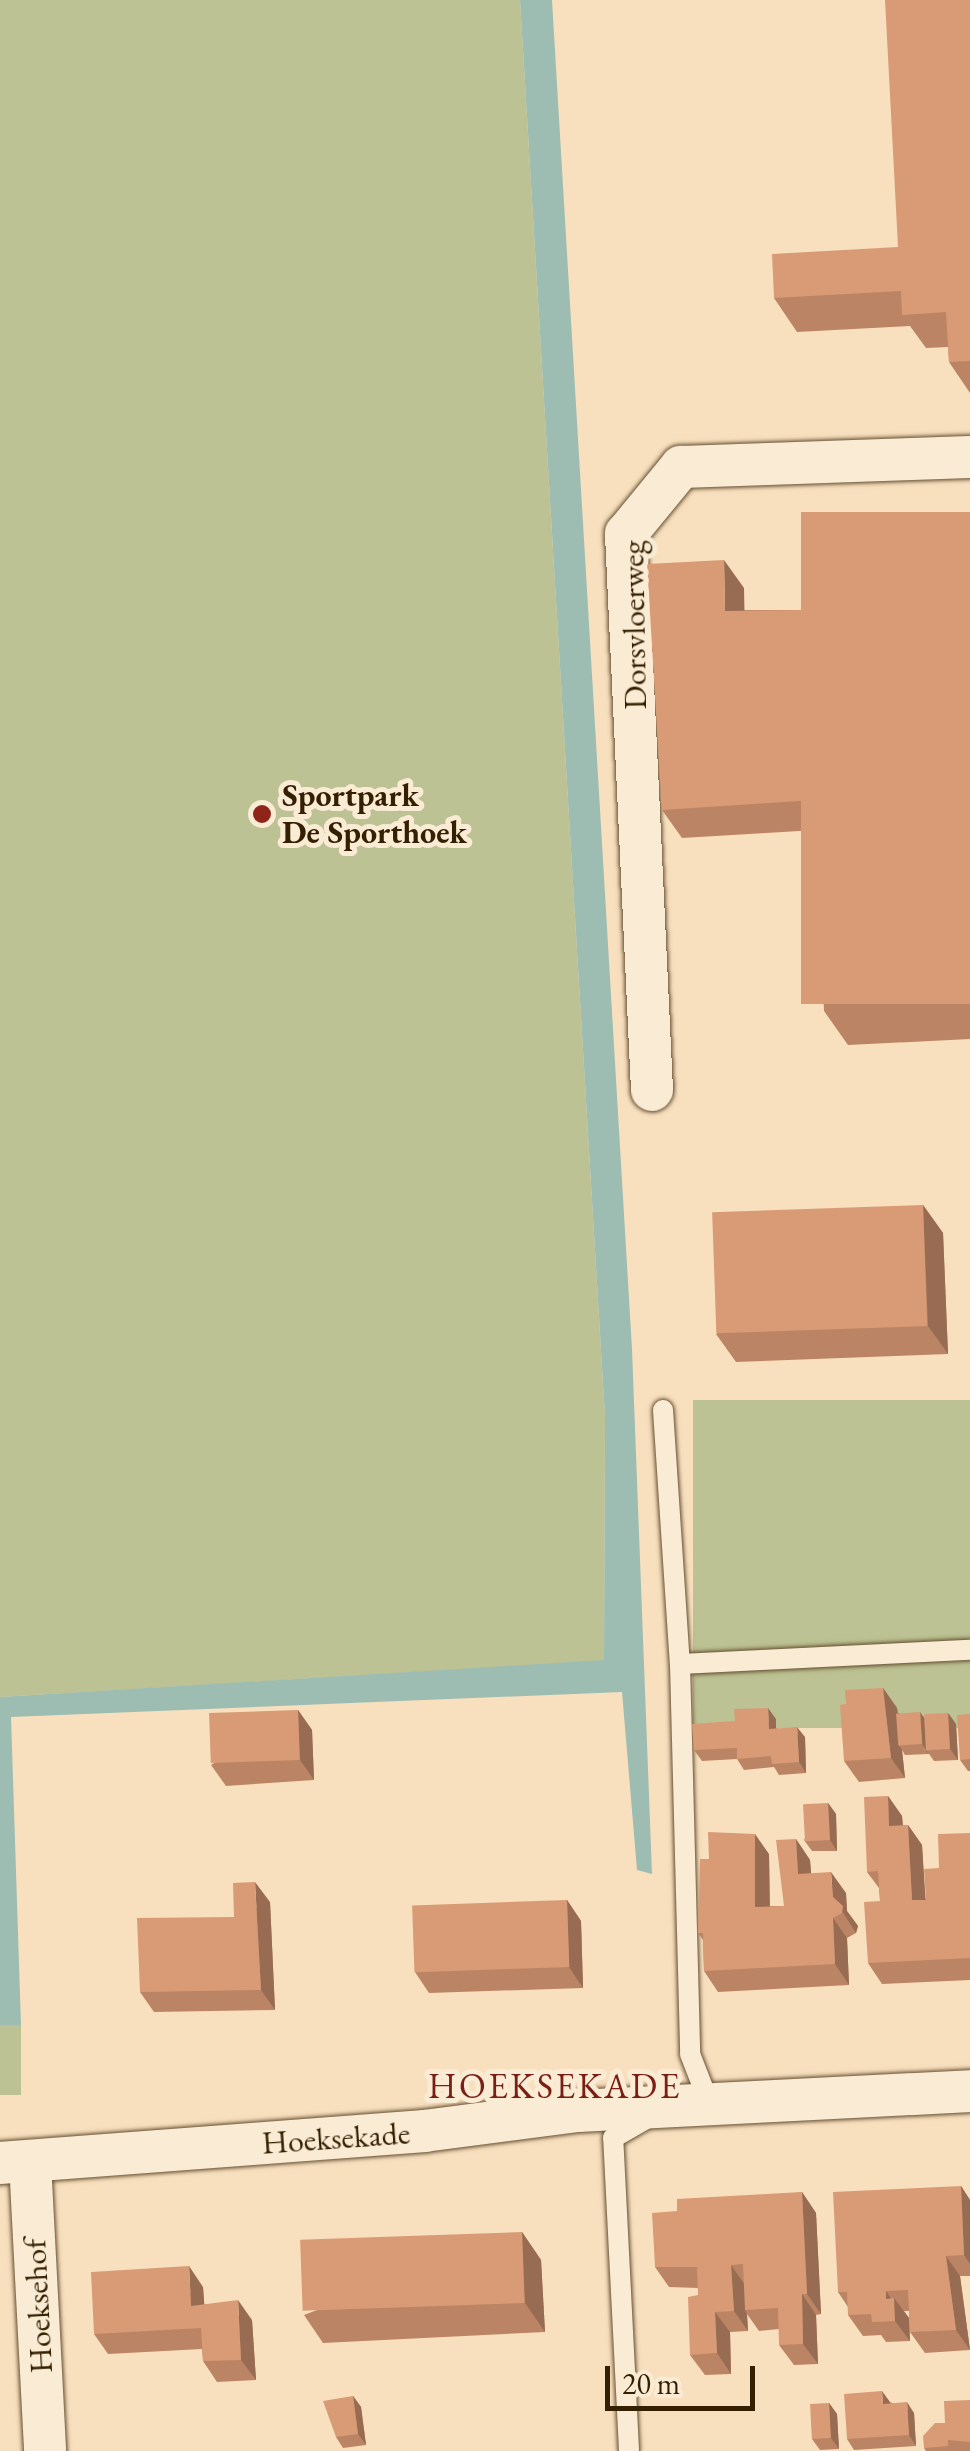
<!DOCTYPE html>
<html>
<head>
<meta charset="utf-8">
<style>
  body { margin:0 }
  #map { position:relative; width:970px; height:2451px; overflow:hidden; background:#f8e0bf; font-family:"EB Garamond",serif }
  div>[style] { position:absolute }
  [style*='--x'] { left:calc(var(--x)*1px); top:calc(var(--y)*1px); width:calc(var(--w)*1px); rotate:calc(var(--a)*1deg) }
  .green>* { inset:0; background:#bcc293; transform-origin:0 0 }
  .water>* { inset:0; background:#9dbdb2 }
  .roads { filter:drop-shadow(0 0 2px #654f30) drop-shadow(0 0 2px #654f30) }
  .service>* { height:20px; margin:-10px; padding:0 10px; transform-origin:10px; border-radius:10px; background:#faebd5 }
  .minor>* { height:42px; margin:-21px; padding:0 21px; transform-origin:21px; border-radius:21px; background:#faebd5 }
  .wall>* { inset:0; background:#bb8565 }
  .shaded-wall>* { inset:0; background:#986c53 }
  .building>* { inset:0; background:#d99b76; transform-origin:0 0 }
  .dots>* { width:28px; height:28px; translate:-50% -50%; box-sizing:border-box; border:5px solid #faebd5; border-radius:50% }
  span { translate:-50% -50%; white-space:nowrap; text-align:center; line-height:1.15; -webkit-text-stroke:10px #faebd5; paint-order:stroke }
  .street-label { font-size:32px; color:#341f00 }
  .poi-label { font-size:32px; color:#341f00; font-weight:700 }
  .left { translate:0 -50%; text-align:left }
  .neighbourhood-label { font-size:35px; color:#7a1f14; letter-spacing:2.5px }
  .scale { position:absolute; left:605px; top:2366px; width:150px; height:45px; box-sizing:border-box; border:5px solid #341f00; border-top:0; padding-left:12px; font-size:30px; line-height:35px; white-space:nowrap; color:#341f00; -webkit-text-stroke:8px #faebd5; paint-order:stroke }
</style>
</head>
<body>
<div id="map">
  <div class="green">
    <div style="clip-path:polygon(0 0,520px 0,605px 1417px,604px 1661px,0 1697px)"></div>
    <div style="left:970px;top:1400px;width:328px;height:277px;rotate:90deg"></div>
    <div style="left:0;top:2025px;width:21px;height:70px"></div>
  </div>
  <div class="water">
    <div style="clip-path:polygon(520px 0,552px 0,632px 1349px,652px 1874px,637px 1870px,622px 1692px,11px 1717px,21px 2025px,0 2025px,0 1697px,604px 1660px,605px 1417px)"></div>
  </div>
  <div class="roads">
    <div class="service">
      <div style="--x:663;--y:1410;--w:255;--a:86.2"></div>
      <div style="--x:680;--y:1664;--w:390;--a:88.5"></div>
      <div style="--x:690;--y:2054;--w:53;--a:68.8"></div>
      <div style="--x:680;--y:1664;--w:290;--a:-2.8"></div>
      <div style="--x:629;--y:2450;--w:312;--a:-92.9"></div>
      <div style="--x:613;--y:2138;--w:40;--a:-29.7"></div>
    </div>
    <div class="minor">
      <div style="--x:652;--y:1090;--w:557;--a:-92.68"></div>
      <div style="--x:626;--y:534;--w:87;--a:-50.6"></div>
      <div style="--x:681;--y:467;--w:289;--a:-2"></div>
      <div style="--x:30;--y:2162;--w:289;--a:87"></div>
      <div style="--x:0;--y:2163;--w:425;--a:-4.3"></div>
      <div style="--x:424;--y:2131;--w:155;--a:-7.4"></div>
      <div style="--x:578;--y:2111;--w:393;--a:-2.9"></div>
    </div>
  </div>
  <div class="wall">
    <div style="clip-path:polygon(970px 0,970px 393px,949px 362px,948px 347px,926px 348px,910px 326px,797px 332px,774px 298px,898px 247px)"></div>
    <div style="clip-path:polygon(970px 512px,970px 1039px,848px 1045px,824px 1011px,816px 830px,682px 838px,662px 810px,744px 588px,744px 610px,805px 610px)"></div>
    <div style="clip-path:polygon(923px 1205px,943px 1233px,948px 1354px,736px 1362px,716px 1334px)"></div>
    <div style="clip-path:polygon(883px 1688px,897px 1708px,898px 1713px,924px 1718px,948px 1713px,956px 1724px,958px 1760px,934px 1761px,929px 1754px,905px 1755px,902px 1750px,905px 1778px,859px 1782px,844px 1761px,846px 1704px)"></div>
    <div style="clip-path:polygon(298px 1710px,312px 1730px,314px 1780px,226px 1786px,211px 1765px)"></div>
    <div style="clip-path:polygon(970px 1714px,970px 1771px,968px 1771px,960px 1760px)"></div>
    <div style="clip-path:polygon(776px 1719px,776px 1728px,805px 1737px,806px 1773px,779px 1775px,774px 1767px,744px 1770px,737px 1759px,702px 1761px,694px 1750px)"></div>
    <div style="clip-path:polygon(888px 1796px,902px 1816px,903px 1825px,908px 1825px,922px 1845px,925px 1900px,939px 1868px,970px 1833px,970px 1980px,882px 1984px,868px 1963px,880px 1901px,879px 1888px,867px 1872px)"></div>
    <div style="clip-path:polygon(828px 1803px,836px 1814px,837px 1851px,812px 1851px,804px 1840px)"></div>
    <div style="clip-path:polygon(796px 1839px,810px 1860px,811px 1874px,846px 1893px,847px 1911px,858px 1926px,856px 1933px,847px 1938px,849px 1985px,718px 1992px,704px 1971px,703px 1940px,698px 1933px,769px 1854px,770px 1906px,784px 1906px)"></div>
    <div style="clip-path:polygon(567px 1900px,581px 1921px,583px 1988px,429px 1993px,415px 1972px)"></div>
    <div style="clip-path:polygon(270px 1902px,275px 2010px,154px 2012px,140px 1992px,234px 1917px)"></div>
    <div style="clip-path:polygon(961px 2186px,970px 2200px,970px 2276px,960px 2276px,970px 2350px,925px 2353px,910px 2332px,909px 2311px,904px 2311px,909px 2318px,910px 2341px,886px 2342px,881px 2335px,863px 2336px,848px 2315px,848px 2307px,838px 2292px)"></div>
    <div style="clip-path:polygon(802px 2192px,816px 2213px,821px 2314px,816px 2315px,818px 2364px,794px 2365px,779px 2345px,779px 2329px,759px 2331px,747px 2314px,748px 2331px,730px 2332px,731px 2374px,705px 2375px,690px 2355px,698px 2295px,698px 2288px,669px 2287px,655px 2267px,677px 2211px)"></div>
    <div style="clip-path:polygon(522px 2232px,541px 2260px,545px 2332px,323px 2343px,304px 2315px)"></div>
    <div style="clip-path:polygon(203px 2287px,204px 2304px,252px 2320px,256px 2380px,217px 2382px,203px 2361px,202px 2349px,108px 2354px,94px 2334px)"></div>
    <div style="clip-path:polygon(353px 2396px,361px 2407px,366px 2445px,343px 2448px,336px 2437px)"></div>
    <div style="clip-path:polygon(970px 2400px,970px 2451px,926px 2451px,924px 2448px,945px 2423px)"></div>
    <div style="clip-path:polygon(890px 2402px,914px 2413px,916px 2446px,854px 2450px,847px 2439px)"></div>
    <div style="clip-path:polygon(829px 2403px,837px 2414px,839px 2449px,820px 2450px,812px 2439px)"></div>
  </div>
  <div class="shaded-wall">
    <div style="clip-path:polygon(724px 560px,744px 588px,745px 639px,725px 611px)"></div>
    <div style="clip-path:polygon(923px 1205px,943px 1233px,948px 1354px,928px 1326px)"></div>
    <div style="clip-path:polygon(883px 1688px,897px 1708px,901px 1744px,898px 1744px,902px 1750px,905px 1778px,891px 1758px)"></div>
    <div style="clip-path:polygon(768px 1708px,776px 1719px,776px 1740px,769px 1729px)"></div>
    <div style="clip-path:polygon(298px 1710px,312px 1730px,314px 1780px,300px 1760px)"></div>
    <div style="clip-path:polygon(920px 1712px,928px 1723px,926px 1751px,929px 1754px,922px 1744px)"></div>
    <div style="clip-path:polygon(948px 1713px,956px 1724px,958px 1760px,950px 1749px)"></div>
    <div style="clip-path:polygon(797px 1727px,805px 1737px,806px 1773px,799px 1762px)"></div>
    <div style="clip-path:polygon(888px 1796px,902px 1816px,904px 1846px,889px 1826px)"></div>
    <div style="clip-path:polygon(828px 1803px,836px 1814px,837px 1851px,830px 1840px)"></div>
    <div style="clip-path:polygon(908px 1825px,922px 1845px,927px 1921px,912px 1900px)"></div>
    <div style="clip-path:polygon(755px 1834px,769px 1854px,770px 1927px,755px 1907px)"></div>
    <div style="clip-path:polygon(796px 1839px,810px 1860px,813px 1895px,798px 1874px)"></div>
    <div style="clip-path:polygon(831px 1872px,846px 1893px,847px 1911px,858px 1926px,856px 1933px,833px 1897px)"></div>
    <div style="clip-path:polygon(255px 1882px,270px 1902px,275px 2010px,261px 1990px)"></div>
    <div style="clip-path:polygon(567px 1900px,581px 1921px,583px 1988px,569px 1967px)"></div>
    <div style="clip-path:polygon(833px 1918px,847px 1938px,849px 1985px,835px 1964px)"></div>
    <div style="clip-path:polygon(961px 2186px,970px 2200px,970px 2264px,964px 2255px)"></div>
    <div style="clip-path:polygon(802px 2192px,816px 2213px,821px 2314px,807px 2294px)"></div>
    <div style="clip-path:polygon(522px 2232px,541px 2260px,545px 2332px,525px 2303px)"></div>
    <div style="clip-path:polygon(946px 2256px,960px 2276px,970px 2350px,956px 2330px)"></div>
    <div style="clip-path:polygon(731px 2265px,745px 2285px,745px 2310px,747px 2314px,748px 2331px,734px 2311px)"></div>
    <div style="clip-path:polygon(189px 2266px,203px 2287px,206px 2327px,191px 2306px)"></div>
    <div style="clip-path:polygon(886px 2291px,894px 2303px,894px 2298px,909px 2318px,910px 2341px,895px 2321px,886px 2299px)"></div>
    <div style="clip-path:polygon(802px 2294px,816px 2315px,818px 2364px,803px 2344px)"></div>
    <div style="clip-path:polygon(238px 2300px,252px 2320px,256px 2380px,241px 2360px)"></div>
    <div style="clip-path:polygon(715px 2312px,730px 2332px,731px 2374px,717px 2353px)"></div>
    <div style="clip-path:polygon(882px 2391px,890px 2402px,891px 2415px,883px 2404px)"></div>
    <div style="clip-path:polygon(353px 2396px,361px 2407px,366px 2445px,358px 2434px)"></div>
    <div style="clip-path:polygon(907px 2402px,914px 2413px,916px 2446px,909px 2435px)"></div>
    <div style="clip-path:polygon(829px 2403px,837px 2414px,839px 2449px,831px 2438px)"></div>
  </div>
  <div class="building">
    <div style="clip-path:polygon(885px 0,970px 0,970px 361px,949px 362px,946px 312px,902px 315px,901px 291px,774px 298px,772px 254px,898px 247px)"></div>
    <div style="left:970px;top:512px;width:492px;height:169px;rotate:90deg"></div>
    <div style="clip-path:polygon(724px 560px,725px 611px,805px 610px,814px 800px,662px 810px,647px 564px)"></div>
    <div style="left:923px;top:1205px;width:121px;height:211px;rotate:88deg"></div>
    <div style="clip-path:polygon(883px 1688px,891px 1758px,844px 1761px,840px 1705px,846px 1704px,845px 1690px)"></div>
    <div style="clip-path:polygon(768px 1708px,769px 1729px,797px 1727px,799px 1762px,772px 1764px,771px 1756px,737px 1759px,737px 1748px,694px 1750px,692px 1724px,735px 1721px,734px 1709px)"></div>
    <div style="left:298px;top:1710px;width:50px;height:89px;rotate:88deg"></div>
    <div style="left:920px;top:1712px;width:32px;height:24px;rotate:86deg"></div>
    <div style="left:948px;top:1713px;width:36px;height:24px;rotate:87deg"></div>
    <div style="clip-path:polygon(970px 1714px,970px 1759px,960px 1760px,957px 1715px)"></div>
    <div style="clip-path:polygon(888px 1796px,889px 1826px,908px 1825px,912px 1900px,926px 1900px,924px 1869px,939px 1868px,938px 1834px,970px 1833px,970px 1958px,868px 1963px,864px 1902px,880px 1901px,878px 1871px,867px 1872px,864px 1797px)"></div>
    <div style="left:828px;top:1803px;width:37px;height:25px;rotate:87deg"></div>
    <div style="clip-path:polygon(708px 1832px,755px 1834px,755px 1907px,784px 1906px,776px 1840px,796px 1839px,798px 1874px,831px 1872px,833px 1897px,843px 1906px,842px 1913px,833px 1918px,835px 1964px,704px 1971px,703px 1933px,698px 1933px,700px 1859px,709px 1859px)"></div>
    <div style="clip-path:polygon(255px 1882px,261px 1990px,140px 1992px,137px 1918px,234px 1917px,233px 1883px)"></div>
    <div style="left:567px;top:1900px;width:67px;height:155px;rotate:88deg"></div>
    <div style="clip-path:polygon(961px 2186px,964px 2255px,946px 2256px,956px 2330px,910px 2332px,908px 2290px,886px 2291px,886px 2299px,894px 2298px,895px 2321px,872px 2322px,871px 2314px,848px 2315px,847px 2292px,838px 2292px,833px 2192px)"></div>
    <div style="clip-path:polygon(802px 2192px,807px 2294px,802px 2294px,803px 2344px,779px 2345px,778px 2308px,745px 2310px,743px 2264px,731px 2265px,734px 2311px,715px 2312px,717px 2353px,690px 2355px,688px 2297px,698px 2295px,697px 2267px,655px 2267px,652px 2213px,677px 2211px,677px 2199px)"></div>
    <div style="left:522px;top:2232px;width:71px;height:222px;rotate:88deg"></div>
    <div style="clip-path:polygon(189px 2266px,191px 2306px,238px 2300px,241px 2360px,203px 2361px,201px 2328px,94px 2334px,91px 2272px)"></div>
    <div style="clip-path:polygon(882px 2391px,883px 2404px,907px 2402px,909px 2435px,847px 2439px,844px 2394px)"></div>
    <div style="clip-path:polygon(353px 2396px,358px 2434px,336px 2437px,323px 2401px)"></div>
    <div style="clip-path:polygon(970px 2400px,970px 2442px,948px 2440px,948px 2446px,924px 2448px,923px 2436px,935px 2423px,945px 2423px,944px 2401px)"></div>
    <div style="left:829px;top:2403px;width:35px;height:19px;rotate:87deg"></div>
  </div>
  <div class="dots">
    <div style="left:262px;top:814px;background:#8f2418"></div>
  </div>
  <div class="street-label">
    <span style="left:634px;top:625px;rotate:-91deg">Dorsvloerweg</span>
    <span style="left:336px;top:2138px;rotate:-4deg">Hoeksekade</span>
    <span style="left:38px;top:2306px;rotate:-93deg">Hoeksehof</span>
  </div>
  <div class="poi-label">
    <span class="left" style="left:282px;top:814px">Sportpark<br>De Sporthoek</span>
  </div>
  <div class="neighbourhood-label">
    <span style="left:555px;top:2086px">HOEKSEKADE</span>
  </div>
  <div class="scale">20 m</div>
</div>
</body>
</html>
